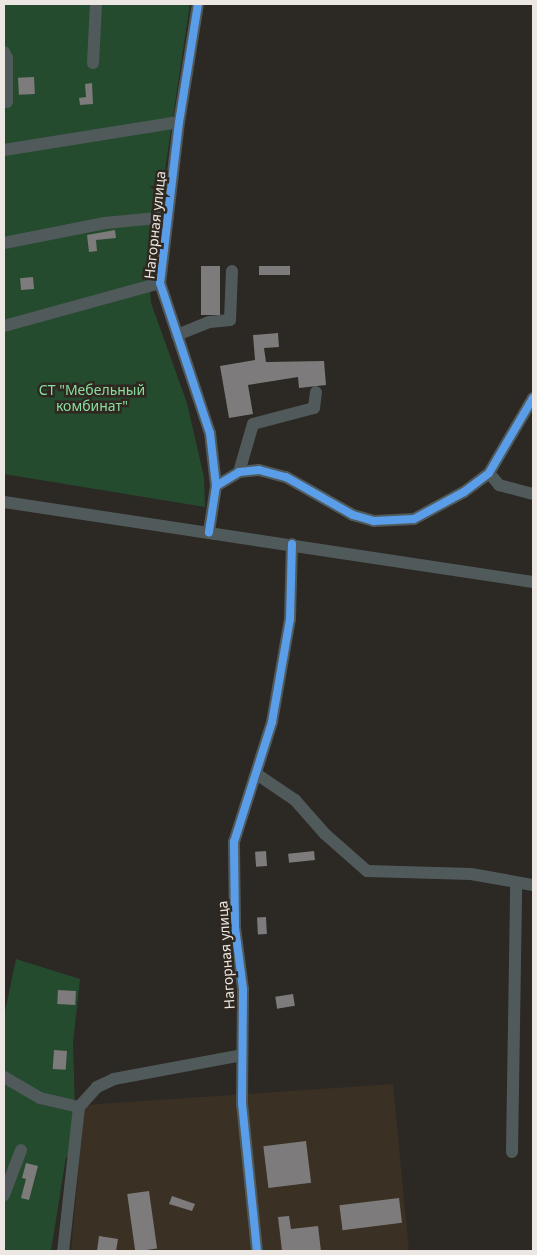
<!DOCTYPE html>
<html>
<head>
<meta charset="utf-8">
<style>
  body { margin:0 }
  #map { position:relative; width:537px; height:1255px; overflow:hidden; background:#2c2824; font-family:"Noto Sans",sans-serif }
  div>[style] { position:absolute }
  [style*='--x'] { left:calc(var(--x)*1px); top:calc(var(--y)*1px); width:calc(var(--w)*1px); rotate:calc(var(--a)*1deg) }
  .built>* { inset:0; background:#3a3024 }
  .green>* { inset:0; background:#254b2f }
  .building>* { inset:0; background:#7d7b7b; transform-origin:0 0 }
  .minor>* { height:12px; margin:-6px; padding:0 6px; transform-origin:6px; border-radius:6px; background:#515a5b }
  .cycleway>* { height:8px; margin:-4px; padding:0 4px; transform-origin:4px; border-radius:4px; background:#5a9eea }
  span { translate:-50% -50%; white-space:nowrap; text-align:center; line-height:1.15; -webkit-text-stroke:5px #2f2820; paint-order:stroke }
  .street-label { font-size:14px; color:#ece7e2 }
  .park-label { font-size:14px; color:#88dd9e }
  .frame { position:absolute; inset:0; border:5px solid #ece7e2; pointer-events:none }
</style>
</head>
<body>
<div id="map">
  <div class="built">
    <div style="clip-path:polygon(393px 1084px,409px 1251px,71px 1251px,84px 1105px)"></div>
  </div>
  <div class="green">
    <div style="clip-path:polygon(4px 4px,190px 4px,149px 276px,151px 303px,187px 403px,204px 477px,205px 507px,4px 474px)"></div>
    <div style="clip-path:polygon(16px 959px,80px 979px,73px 1043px,75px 1109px,71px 1157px,66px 1157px,51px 1251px,4px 1251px,4px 1016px)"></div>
  </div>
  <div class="building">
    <div style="left:34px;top:77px;width:17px;height:16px;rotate:87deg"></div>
    <div style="clip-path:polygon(92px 83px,93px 104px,80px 105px,79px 98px,86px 97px,85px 84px)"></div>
    <div style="clip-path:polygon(115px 230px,116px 238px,96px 240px,97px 251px,89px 252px,87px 235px)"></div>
    <div style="left:201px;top:266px;width:19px;height:49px"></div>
    <div style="left:259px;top:266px;width:31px;height:9px"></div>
    <div style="left:33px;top:277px;width:12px;height:13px;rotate:85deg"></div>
    <div style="clip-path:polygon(278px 333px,279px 347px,264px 348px,266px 362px,324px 361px,326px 385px,299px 388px,298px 377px,248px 385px,253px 414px,229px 418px,220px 366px,255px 360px,253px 335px)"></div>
    <div style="left:266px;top:851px;width:15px;height:11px;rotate:86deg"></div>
    <div style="left:314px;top:851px;width:9px;height:26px;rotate:84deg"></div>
    <div style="left:266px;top:917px;width:17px;height:9px;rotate:87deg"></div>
    <div style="left:58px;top:990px;width:18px;height:14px;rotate:3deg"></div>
    <div style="left:293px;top:994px;width:12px;height:18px;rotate:81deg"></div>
    <div style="left:54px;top:1050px;width:13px;height:19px;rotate:4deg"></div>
    <div style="left:306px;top:1141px;width:42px;height:43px;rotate:83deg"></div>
    <div style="clip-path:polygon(26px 1163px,38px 1166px,29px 1200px,21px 1198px,26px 1179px,22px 1178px)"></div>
    <div style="left:149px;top:1191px;width:58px;height:22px;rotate:82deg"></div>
    <div style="clip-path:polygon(172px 1196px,195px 1204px,192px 1211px,169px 1204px)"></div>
    <div style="left:399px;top:1198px;width:25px;height:60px;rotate:83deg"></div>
    <div style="clip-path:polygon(289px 1216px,291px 1229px,318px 1226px,321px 1251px,282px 1251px,278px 1217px)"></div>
    <div style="clip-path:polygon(99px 1236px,118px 1239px,116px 1251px,97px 1251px)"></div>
  </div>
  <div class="minor">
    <div style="--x:198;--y:4;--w:120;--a:99.1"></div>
    <div style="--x:179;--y:122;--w:162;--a:96.7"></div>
    <div style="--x:160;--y:283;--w:158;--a:71.6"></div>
    <div style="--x:210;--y:433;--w:53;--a:83.5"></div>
    <div style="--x:216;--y:486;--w:47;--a:98.7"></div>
    <div style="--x:4;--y:52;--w:7;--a:63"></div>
    <div style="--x:7;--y:58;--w:44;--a:90"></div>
    <div style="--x:93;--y:63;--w:59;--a:-87.1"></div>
    <div style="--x:4;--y:150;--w:177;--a:-9.1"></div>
    <div style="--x:4;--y:243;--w:103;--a:-11.2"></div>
    <div style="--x:105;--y:223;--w:63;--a:-5.4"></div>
    <div style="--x:4;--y:326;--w:162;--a:-15.4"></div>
    <div style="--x:177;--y:335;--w:35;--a:-22"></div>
    <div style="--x:210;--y:322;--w:20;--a:-6"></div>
    <div style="--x:230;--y:320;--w:49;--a:-87.7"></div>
    <div style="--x:239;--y:472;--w:50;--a:-73.7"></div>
    <div style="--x:253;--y:424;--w:63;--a:-14.7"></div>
    <div style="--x:314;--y:408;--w:16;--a:-83"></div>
    <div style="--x:489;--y:473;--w:16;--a:50"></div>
    <div style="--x:499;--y:485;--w:35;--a:15"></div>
    <div style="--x:216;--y:486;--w:27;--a:-31"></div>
    <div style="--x:239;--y:472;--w:20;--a:-6"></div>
    <div style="--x:259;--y:470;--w:28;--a:15"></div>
    <div style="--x:286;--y:477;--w:77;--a:29.6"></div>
    <div style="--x:353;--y:515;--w:22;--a:16"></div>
    <div style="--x:374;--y:521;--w:40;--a:-2.9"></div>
    <div style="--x:414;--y:519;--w:57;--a:-28.4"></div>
    <div style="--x:464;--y:492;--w:31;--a:-37"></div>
    <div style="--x:489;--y:473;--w:87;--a:-59.6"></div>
    <div style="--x:4;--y:502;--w:535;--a:8.6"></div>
    <div style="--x:258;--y:775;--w:45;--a:34"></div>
    <div style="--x:295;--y:800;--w:45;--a:48.6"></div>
    <div style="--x:325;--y:834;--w:56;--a:41.4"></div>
    <div style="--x:367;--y:871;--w:104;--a:1.7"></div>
    <div style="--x:471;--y:874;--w:63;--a:10.1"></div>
    <div style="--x:4;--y:1077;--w:42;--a:30.3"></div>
    <div style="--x:40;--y:1098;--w:40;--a:13"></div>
    <div style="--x:79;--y:1107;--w:145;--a:96.3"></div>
    <div style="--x:79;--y:1107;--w:27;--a:-48"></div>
    <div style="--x:97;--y:1087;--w:19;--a:-25"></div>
    <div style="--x:114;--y:1079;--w:130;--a:-10.6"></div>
    <div style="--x:512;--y:1152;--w:268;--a:-89.1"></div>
    <div style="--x:4;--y:1195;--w:48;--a:-69.3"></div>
    <div style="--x:257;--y:1251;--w:148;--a:-95.8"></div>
    <div style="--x:242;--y:1104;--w:115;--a:-89.5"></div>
    <div style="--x:243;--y:989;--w:63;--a:-97.4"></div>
    <div style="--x:235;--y:927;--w:85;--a:-90.7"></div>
    <div style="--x:234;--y:842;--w:126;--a:-72.4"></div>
    <div style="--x:272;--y:722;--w:105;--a:-80.1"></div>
    <div style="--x:290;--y:619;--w:75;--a:-88.5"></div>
  </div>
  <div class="cycleway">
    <div style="--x:198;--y:4;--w:120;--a:99.1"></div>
    <div style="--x:179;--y:122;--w:162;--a:96.7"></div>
    <div style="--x:160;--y:283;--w:158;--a:71.6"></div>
    <div style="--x:210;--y:433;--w:53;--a:83.5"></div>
    <div style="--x:216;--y:486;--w:47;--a:98.7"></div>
    <div style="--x:216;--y:486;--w:27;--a:-31"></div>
    <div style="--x:239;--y:472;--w:20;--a:-6"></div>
    <div style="--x:259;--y:470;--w:28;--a:15"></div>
    <div style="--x:286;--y:477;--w:77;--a:29.6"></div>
    <div style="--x:353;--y:515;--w:22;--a:16"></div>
    <div style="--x:374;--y:521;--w:40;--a:-2.9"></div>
    <div style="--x:414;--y:519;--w:57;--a:-28.4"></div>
    <div style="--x:464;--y:492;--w:31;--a:-37"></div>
    <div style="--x:489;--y:473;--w:87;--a:-59.6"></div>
    <div style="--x:257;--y:1251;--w:148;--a:-95.8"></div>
    <div style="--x:242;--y:1104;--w:115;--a:-89.5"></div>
    <div style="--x:243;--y:989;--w:63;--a:-97.4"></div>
    <div style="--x:235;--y:927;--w:85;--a:-90.7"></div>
    <div style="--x:234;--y:842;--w:126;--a:-72.4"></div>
    <div style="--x:272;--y:722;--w:105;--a:-80.1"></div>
    <div style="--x:290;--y:619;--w:75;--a:-88.5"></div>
  </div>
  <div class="street-label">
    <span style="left:155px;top:225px;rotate:-84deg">Нагорная улица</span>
    <span style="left:226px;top:955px;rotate:-94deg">Нагорная улица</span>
  </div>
  <div class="park-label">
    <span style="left:92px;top:398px">СТ "Мебельный<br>комбинат"</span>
  </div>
  <div class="frame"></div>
</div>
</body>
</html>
